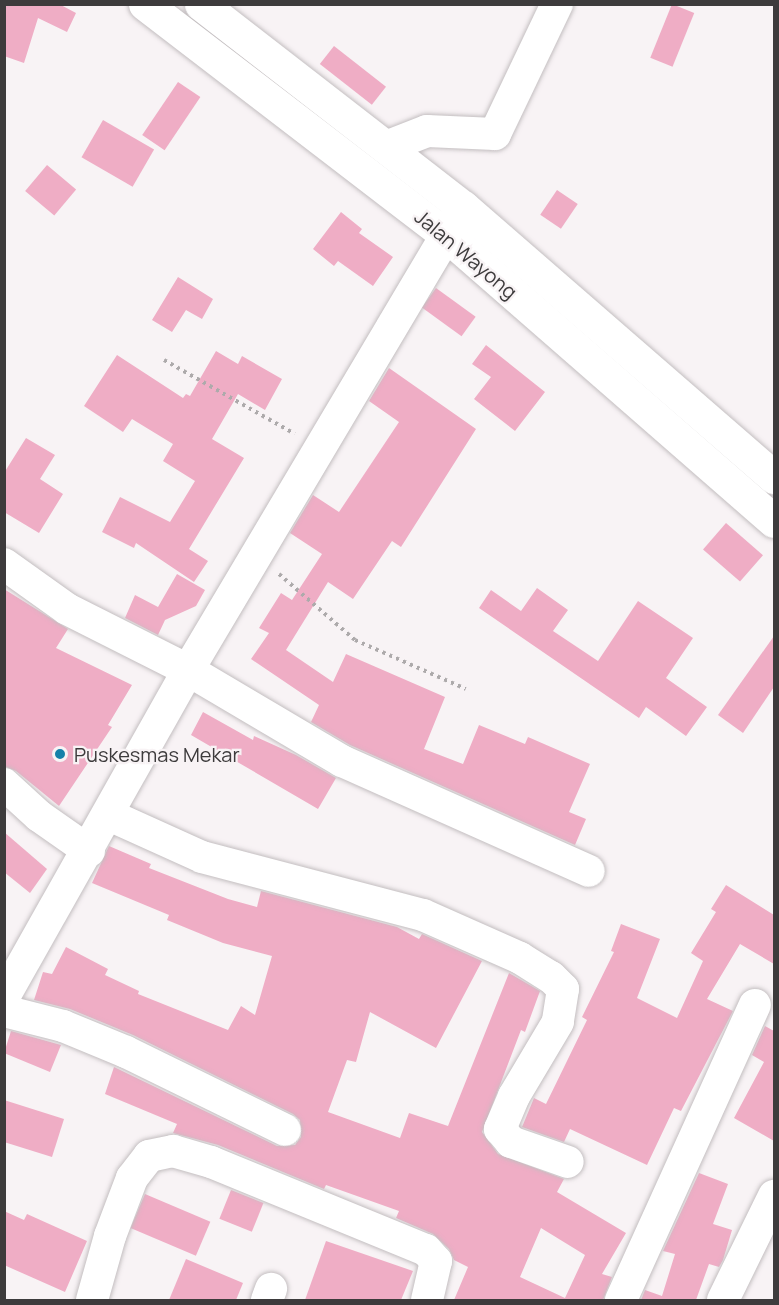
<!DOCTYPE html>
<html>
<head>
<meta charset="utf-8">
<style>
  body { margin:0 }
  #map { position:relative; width:779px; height:1305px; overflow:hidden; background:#f8f3f5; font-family:Manrope,sans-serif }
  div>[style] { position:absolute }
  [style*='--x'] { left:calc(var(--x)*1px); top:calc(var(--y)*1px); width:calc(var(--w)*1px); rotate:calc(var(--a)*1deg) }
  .building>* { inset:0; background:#efadc5; transform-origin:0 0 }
  .path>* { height:4px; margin-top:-2px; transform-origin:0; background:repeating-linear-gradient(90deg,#adaaab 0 3px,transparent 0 7.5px) }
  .roads { filter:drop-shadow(0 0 2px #c3bec0) drop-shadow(0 0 2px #c3bec0) }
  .minor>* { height:32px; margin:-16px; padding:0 16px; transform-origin:16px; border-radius:16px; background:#fff }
  .tertiary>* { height:33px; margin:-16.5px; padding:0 16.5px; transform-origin:16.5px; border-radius:16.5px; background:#fff }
  .dots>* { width:16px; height:16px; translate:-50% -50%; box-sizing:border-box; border:3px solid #f8f3f5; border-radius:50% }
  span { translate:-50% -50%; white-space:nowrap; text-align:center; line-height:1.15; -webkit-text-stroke:4.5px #f8f3f5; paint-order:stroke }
  .street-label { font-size:20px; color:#3d3b3c }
  .poi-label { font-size:20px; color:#3d3b3c }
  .left { translate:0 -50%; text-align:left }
  .frame { position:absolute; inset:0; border:6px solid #3d3b3c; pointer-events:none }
</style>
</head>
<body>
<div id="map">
  <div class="building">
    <div style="clip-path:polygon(4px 4px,59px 4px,76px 13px,67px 32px,38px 18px,24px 63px,4px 56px)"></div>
    <div style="left:672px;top:4px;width:24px;height:58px;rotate:22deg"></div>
    <div style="left:334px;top:46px;width:66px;height:23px;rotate:38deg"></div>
    <div style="left:178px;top:82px;width:27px;height:64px;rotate:34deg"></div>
    <div style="left:103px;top:120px;width:59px;height:43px;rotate:30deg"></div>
    <div style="left:47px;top:165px;width:38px;height:34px;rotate:40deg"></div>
    <div style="left:557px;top:190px;width:25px;height:30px;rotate:34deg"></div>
    <div style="clip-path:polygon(341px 212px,362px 229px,359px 233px,393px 257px,373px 286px,338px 261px,334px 266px,313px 249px)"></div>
    <div style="clip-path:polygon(178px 277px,213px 299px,202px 319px,186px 310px,172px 332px,152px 320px)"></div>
    <div style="left:436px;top:288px;width:49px;height:24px;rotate:36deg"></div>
    <div style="clip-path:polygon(486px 345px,545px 392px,515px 431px,474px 399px,491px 377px,472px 364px)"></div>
    <div style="clip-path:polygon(216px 351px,238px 364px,242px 356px,282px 379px,265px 410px,238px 394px,212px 439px,244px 458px,189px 549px,208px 561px,194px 582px,136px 543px,134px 548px,102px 532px,120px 497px,170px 522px,195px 481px,163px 461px,173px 444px,132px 419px,123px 432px,84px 406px,117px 355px,183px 398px,186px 394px,190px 396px)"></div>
    <div style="clip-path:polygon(389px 368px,476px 429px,401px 547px,392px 541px,353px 599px,328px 582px,286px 650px,333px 682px,346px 654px,445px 697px,424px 749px,463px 764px,479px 725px,525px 744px,528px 737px,590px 764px,569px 812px,586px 819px,575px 845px,350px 745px,311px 722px,319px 705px,251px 659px,269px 633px,259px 628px,281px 593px,292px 600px,322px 554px,290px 533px,313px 495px,339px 512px,399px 422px,369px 401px)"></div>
    <div style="clip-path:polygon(26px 438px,55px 455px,40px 479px,63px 494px,39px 533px,4px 512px,4px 473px)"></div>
    <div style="left:726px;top:523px;width:49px;height:35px;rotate:41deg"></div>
    <div style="clip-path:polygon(177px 574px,205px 590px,196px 606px,165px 620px,158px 635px,125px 618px,135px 595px,158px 607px)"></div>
    <div style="clip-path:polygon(537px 588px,568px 610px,553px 631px,598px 661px,638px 601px,693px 638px,666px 678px,707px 707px,686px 736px,646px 707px,639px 718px,479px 608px,491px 590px,521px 611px)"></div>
    <div style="clip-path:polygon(4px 589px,68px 629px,56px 648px,132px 685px,108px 725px,112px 727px,59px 806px,16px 771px,4px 766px)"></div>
    <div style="clip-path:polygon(774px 636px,774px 687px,743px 733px,718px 715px)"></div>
    <div style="clip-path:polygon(203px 712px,253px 740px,254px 736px,296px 755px,336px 778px,318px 809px,191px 735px)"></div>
    <div style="clip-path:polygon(4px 832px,47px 869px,30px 893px,4px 872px)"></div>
    <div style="clip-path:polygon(evenodd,109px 846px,151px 864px,149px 868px,228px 899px,257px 907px,261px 891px,397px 927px,419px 939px,422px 934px,482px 961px,436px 1048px,370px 1012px,356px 1062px,347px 1060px,328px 1112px,400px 1138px,409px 1113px,448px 1126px,509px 973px,540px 991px,525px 1032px,521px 1030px,482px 1132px,498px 1154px,564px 1179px,557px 1192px,626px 1233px,602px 1274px,612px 1277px,603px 1300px,454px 1300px,468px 1267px,454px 1260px,449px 1249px,433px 1234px,396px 1218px,399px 1211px,326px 1185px,324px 1189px,218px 1145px,173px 1133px,177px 1124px,105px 1094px,114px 1067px,277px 1146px,295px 1145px,301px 1137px,300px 1120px,293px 1114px,133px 1035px,70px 1009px,34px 1000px,43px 972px,52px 974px,66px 947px,108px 969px,105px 975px,139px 991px,138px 994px,228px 1030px,241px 1006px,255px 1015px,272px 956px,223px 943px,167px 920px,169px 915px,92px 883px,109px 846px,541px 1228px,585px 1255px,565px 1298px,520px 1277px,541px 1228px)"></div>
    <div style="clip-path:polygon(726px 885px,774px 915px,774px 964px,740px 944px,707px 999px,733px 1011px,681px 1111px,674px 1108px,647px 1165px,570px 1129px,564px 1142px,522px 1127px,534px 1098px,546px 1104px,587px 1020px,582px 1017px,614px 952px,611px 951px,621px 924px,660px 939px,637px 998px,677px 1018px,703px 961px,691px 953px,716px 912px,711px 909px)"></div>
    <div style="clip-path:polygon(765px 1026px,774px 1031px,774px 1141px,734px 1118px,764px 1062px,752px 1055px)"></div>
    <div style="clip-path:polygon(11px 1031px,61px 1045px,50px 1072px,4px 1053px)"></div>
    <div style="clip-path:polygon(4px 1100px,64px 1119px,52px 1157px,4px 1142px)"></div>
    <div style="clip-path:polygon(699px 1173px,728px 1184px,713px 1224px,732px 1230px,723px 1260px,719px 1267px,709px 1264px,696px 1300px,641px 1300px,645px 1290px,662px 1296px,675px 1254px,663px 1251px)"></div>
    <div style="left:231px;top:1190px;width:35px;height:31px;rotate:22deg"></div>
    <div style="left:145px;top:1194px;width:71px;height:37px;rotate:23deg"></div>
    <div style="clip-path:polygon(4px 1211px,24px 1220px,27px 1214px,87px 1241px,65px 1292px,4px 1265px)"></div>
    <div style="clip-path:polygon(326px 1241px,413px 1271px,401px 1300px,305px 1300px)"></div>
    <div style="clip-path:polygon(186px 1259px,243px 1283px,236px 1300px,169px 1300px)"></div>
  </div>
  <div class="path">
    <div style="--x:164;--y:360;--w:150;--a:29.5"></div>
    <div style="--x:279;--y:574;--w:101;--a:41"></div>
    <div style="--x:355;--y:640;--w:121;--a:23.8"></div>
  </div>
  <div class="roads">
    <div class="minor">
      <div style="--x:386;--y:147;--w:44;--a:-21.3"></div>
      <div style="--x:427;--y:131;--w:68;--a:2.5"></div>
      <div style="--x:495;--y:134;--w:144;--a:-64.5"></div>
      <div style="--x:4;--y:564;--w:77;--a:35.5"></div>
      <div style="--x:67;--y:609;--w:136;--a:26.8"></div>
      <div style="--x:188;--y:670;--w:179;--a:30.6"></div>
      <div style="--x:342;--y:761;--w:270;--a:24"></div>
      <div style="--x:4;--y:784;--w:47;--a:42.4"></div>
      <div style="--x:39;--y:816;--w:61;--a:35"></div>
      <div style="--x:109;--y:815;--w:102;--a:24.3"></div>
      <div style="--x:202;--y:857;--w:228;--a:14.7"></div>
      <div style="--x:423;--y:915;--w:106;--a:23.9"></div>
      <div style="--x:520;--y:958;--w:36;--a:32"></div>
      <div style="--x:551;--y:977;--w:17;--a:45"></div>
      <div style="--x:563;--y:989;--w:33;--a:99"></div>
      <div style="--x:558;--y:1022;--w:86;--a:120.7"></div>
      <div style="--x:514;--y:1096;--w:36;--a:113"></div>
      <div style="--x:500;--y:1129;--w:17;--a:50"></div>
      <div style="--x:511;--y:1142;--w:60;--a:19.3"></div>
      <div style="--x:4;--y:997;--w:375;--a:-60.6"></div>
      <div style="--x:188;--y:670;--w:530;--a:-59.28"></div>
      <div style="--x:4;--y:1011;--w:61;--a:14.3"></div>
      <div style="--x:63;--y:1026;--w:68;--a:22.4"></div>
      <div style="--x:126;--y:1052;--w:177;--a:26.1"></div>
      <div style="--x:92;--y:1300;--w:66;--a:-74.3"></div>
      <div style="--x:110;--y:1236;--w:62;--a:-69.2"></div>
      <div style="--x:132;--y:1178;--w:28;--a:-52"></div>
      <div style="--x:149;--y:1156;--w:25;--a:-12"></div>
      <div style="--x:173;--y:1151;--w:40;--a:16"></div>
      <div style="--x:211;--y:1162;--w:232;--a:22.3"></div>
      <div style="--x:426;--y:1250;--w:15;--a:48"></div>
      <div style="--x:436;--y:1261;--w:40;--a:103"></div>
      <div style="--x:267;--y:1300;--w:12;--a:-70"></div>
      <div style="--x:621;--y:1300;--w:324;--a:-65.6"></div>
      <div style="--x:723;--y:1300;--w:116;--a:-63.9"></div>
    </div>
    <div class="tertiary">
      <div style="--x:145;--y:4;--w:379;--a:37.5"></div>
      <div style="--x:446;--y:235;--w:435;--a:41.1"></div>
      <div style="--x:201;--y:4;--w:331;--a:37.8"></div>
      <div style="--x:463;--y:207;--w:412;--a:41"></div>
    </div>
  </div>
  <div class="dots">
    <div style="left:60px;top:754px;background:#1780a9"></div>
  </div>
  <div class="street-label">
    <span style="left:466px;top:254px;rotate:40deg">Jalan Wayong</span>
  </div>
  <div class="poi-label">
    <span class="left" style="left:74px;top:754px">Puskesmas Mekar</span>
  </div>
  <div class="frame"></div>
</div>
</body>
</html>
